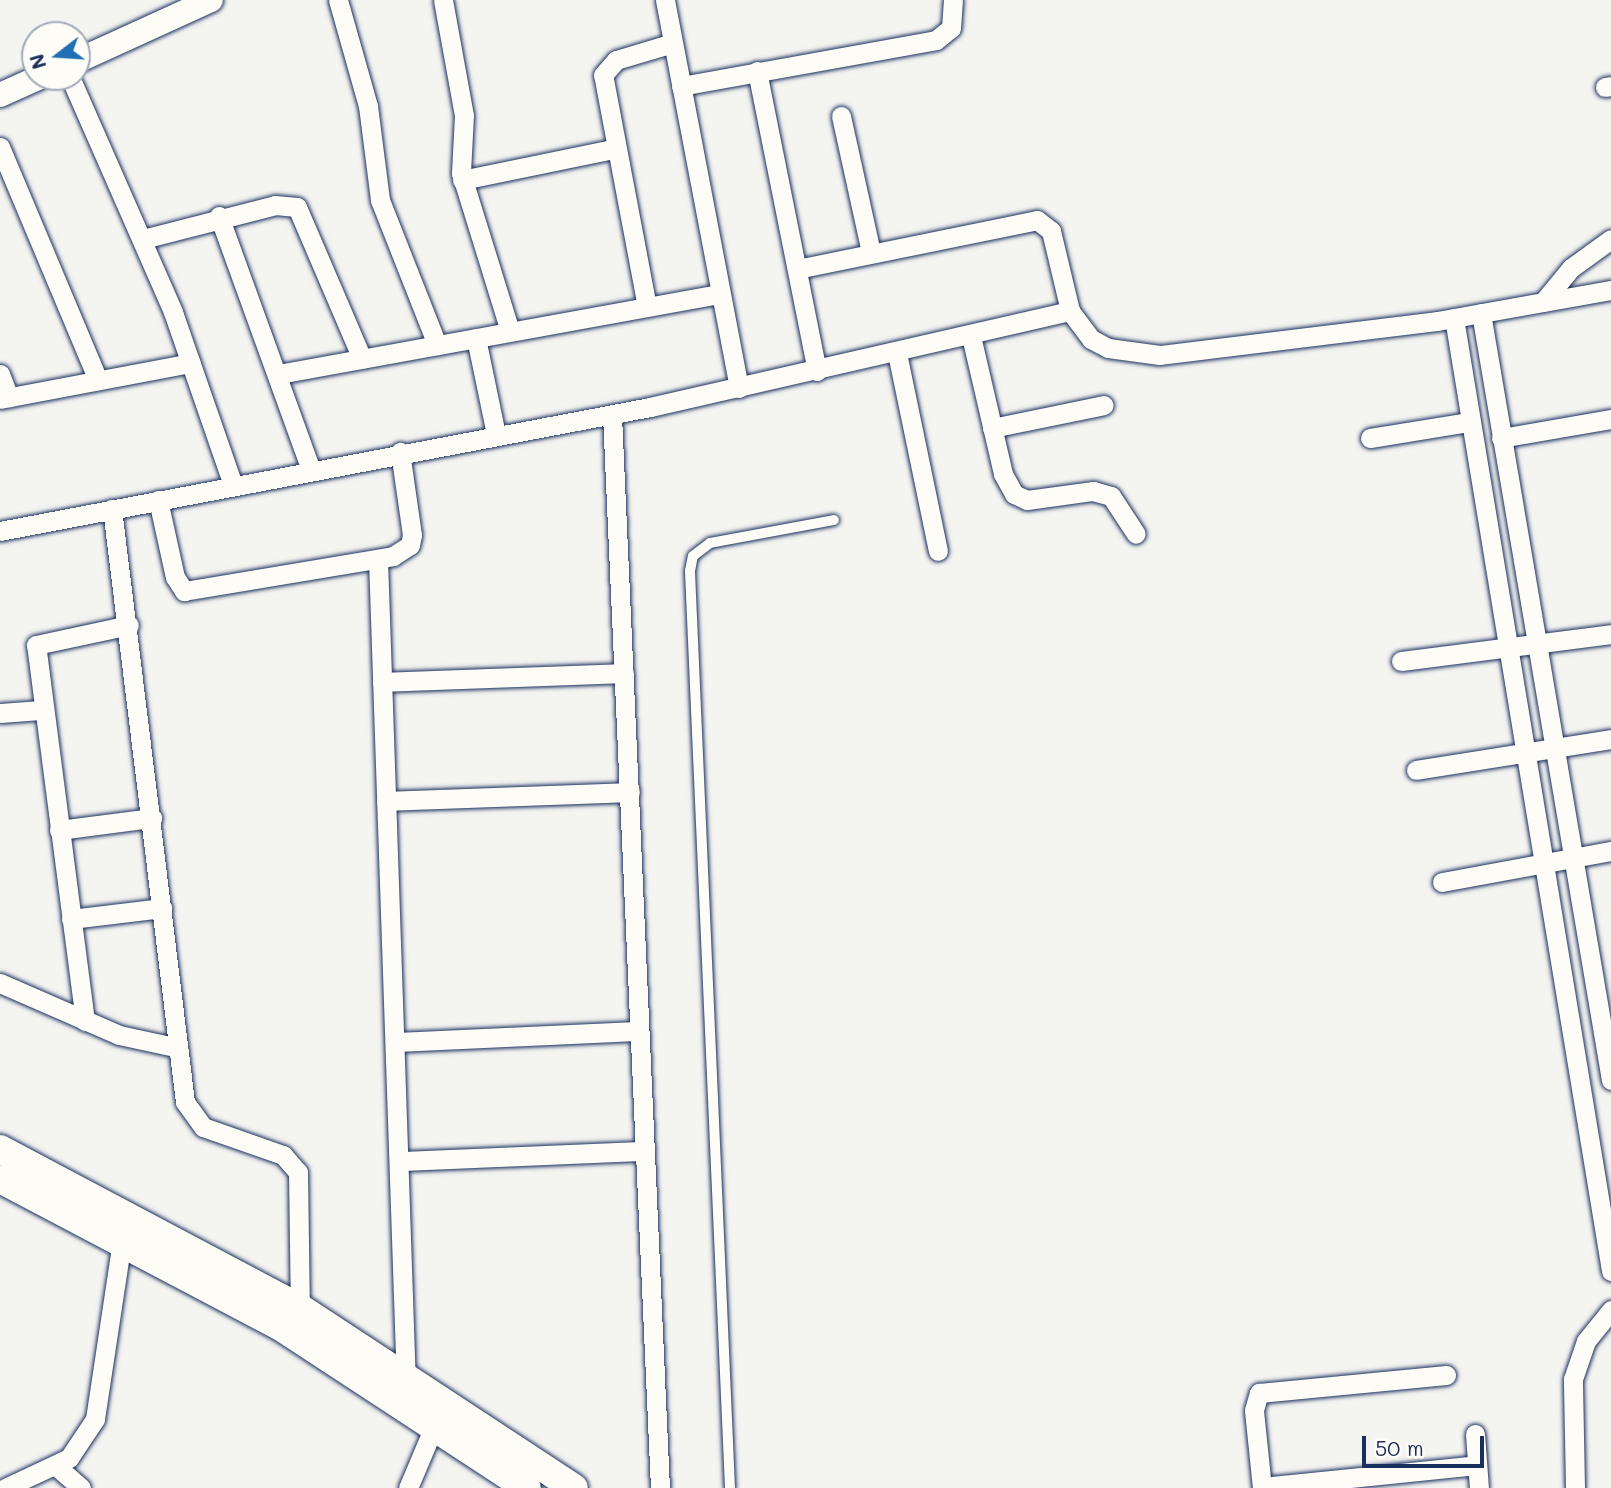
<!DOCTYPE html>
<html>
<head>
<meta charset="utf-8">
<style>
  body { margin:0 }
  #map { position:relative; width:1611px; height:1488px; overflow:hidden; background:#f4f4f1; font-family:Mali,sans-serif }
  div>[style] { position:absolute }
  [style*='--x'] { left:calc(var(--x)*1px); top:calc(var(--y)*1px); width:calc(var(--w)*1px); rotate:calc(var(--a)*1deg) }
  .roads { filter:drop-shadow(0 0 2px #1b2f5e) drop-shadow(0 0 2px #1b2f5e) }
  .service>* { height:10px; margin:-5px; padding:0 5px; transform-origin:5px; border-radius:5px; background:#fdfcf7 }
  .minor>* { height:19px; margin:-9.5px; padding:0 9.5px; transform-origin:9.5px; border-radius:9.5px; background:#fdfcf7 }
  .tertiary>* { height:24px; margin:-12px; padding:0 12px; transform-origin:12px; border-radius:12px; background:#fdfcf7 }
  .secondary>* { height:28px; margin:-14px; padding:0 14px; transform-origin:14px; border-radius:14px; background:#fdfcf7 }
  span { translate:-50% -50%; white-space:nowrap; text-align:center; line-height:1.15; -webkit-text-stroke:7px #fdfcf7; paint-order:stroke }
  .north { position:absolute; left:21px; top:21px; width:70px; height:70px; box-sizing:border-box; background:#fdfcf7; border:2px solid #a3aaba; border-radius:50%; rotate:253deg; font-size:19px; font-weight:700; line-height:28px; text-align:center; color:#1b2f5e }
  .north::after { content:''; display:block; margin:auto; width:24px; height:32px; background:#1f6fb2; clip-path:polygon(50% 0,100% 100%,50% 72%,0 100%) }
  .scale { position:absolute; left:1362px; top:1436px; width:122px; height:32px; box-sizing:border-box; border:4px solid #1b2f5e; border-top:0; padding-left:9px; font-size:21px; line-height:24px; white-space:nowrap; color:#1b2f5e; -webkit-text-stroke:5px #fdfcf7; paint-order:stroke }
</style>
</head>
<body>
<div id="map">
  <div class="roads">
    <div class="service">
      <div style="--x:730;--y:1488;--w:918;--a:-92.5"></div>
      <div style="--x:690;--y:571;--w:15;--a:-79"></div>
      <div style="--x:693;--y:556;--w:21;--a:-37"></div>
      <div style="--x:710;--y:543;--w:126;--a:-10.5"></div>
    </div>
    <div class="minor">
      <div style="--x:338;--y:0;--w:110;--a:74.2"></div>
      <div style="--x:368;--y:106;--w:95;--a:82.7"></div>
      <div style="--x:380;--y:200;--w:156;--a:68.5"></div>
      <div style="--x:443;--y:0;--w:117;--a:79.7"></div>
      <div style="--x:464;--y:115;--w:58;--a:93"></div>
      <div style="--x:461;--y:173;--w:165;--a:72.8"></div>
      <div style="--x:665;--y:0;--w:395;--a:79.2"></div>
      <div style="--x:757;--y:71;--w:306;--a:78.7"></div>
      <div style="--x:70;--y:77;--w:257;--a:66.3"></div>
      <div style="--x:173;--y:312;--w:183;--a:70.9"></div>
      <div style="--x:681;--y:86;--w:259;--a:-10.2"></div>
      <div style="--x:936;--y:40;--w:19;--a:-39"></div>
      <div style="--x:951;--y:28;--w:28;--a:-86"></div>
      <div style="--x:1605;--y:87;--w:6;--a:-9"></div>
      <div style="--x:841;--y:116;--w:140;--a:77.6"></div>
      <div style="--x:0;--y:147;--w:253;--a:67.2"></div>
      <div style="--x:462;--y:180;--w:154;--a:-11.6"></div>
      <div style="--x:219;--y:216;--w:270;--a:70.1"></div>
      <div style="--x:143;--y:239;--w:136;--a:-14.4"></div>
      <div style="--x:275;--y:205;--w:22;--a:5"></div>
      <div style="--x:297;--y:207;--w:165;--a:66.8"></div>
      <div style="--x:797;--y:269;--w:245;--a:-11.5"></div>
      <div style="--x:1037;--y:220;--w:18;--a:38"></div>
      <div style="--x:1051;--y:231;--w:82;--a:76.6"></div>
      <div style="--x:1070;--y:311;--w:35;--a:53"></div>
      <div style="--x:1091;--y:339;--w:19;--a:28"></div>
      <div style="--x:1108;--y:348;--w:52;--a:7.7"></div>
      <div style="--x:1160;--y:355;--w:279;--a:-7"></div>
      <div style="--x:1437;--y:321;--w:177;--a:-10.1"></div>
      <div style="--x:1543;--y:302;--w:44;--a:-50.5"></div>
      <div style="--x:1571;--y:268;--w:49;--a:-35.9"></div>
      <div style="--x:647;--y:307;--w:236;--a:-100.7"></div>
      <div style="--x:603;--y:75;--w:20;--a:-49"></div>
      <div style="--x:616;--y:60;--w:59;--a:-16.6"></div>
      <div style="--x:1481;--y:313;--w:778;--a:80.38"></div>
      <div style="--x:1454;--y:318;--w:966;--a:80.64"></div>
      <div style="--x:971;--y:336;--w:142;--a:76.9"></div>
      <div style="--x:1003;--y:474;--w:23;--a:61"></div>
      <div style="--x:1014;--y:494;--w:14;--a:25"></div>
      <div style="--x:1027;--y:500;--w:67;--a:-7.8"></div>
      <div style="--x:1093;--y:491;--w:19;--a:16"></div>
      <div style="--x:1111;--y:496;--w:45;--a:56.7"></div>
      <div style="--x:476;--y:338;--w:99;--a:78.3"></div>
      <div style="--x:897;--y:353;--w:202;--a:78.3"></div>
      <div style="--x:0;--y:374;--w:25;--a:69"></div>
      <div style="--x:279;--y:374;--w:448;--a:-10.3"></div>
      <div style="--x:0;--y:399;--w:194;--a:-10.7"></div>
      <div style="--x:612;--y:415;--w:1074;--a:87.44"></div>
      <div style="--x:992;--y:428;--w:114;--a:-11.6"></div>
      <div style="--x:1370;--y:438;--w:99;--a:-9.3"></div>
      <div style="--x:1501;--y:438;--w:112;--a:-9.8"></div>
      <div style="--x:158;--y:500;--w:79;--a:77.6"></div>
      <div style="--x:175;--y:577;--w:17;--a:57"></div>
      <div style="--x:184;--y:591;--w:212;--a:-9.5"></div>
      <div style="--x:393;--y:556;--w:20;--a:-33"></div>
      <div style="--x:410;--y:545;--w:10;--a:-79"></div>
      <div style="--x:412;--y:535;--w:84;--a:-98.2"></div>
      <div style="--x:112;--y:509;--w:597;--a:82.98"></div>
      <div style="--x:185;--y:1102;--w:31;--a:54"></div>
      <div style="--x:203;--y:1127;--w:85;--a:19.3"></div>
      <div style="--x:283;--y:1155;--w:23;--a:49"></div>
      <div style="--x:298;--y:1172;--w:137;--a:89.2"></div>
      <div style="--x:0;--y:531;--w:662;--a:-10.8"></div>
      <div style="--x:650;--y:407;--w:431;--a:-12.9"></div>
      <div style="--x:378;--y:559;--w:828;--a:88.06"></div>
      <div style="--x:1401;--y:661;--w:212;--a:-7.3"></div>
      <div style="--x:382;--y:682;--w:242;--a:-2.1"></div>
      <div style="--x:0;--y:713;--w:41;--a:-4.2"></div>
      <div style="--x:1416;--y:770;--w:197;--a:-9"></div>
      <div style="--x:386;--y:801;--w:244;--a:-2.1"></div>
      <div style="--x:59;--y:830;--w:94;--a:-7.4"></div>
      <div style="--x:1442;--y:882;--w:172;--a:-10.4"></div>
      <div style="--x:71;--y:919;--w:92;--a:-6.9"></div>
      <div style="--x:0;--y:983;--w:130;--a:23.6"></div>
      <div style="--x:119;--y:1035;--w:57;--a:12.1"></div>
      <div style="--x:85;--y:1021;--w:379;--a:-97.4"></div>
      <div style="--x:36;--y:645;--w:95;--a:-12.1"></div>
      <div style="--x:395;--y:1042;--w:243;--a:-2.6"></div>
      <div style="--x:400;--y:1161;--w:243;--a:-2.4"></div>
      <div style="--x:1475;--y:1434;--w:54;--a:85.8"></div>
      <div style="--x:56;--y:1466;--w:33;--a:41"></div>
      <div style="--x:1262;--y:1487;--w:216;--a:-5.8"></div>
      <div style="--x:5;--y:1488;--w:71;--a:-25.1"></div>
      <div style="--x:69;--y:1458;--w:47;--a:-56.3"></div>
      <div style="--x:95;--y:1419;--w:180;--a:-81.4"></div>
      <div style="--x:408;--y:1488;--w:69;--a:-67.1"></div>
      <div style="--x:1262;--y:1488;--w:78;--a:-95.9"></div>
      <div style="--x:1254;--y:1410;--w:18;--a:-74"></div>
      <div style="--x:1259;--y:1393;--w:188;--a:-5.5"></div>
      <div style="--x:1575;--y:1488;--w:109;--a:-91.1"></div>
      <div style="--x:1573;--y:1379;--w:40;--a:-71.1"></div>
      <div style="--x:1586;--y:1341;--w:40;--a:-51"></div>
    </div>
    <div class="tertiary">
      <div style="--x:77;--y:61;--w:147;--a:-24.5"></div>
      <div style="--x:0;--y:95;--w:44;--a:-24.2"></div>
    </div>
    <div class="secondary">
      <div style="--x:0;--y:1149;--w:336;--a:27.9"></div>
      <div style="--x:297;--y:1306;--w:331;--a:33.3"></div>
      <div style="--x:0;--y:1179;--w:321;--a:27.8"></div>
      <div style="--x:284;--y:1329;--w:290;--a:33.2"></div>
    </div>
  </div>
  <div class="north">N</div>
  <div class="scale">50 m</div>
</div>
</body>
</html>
